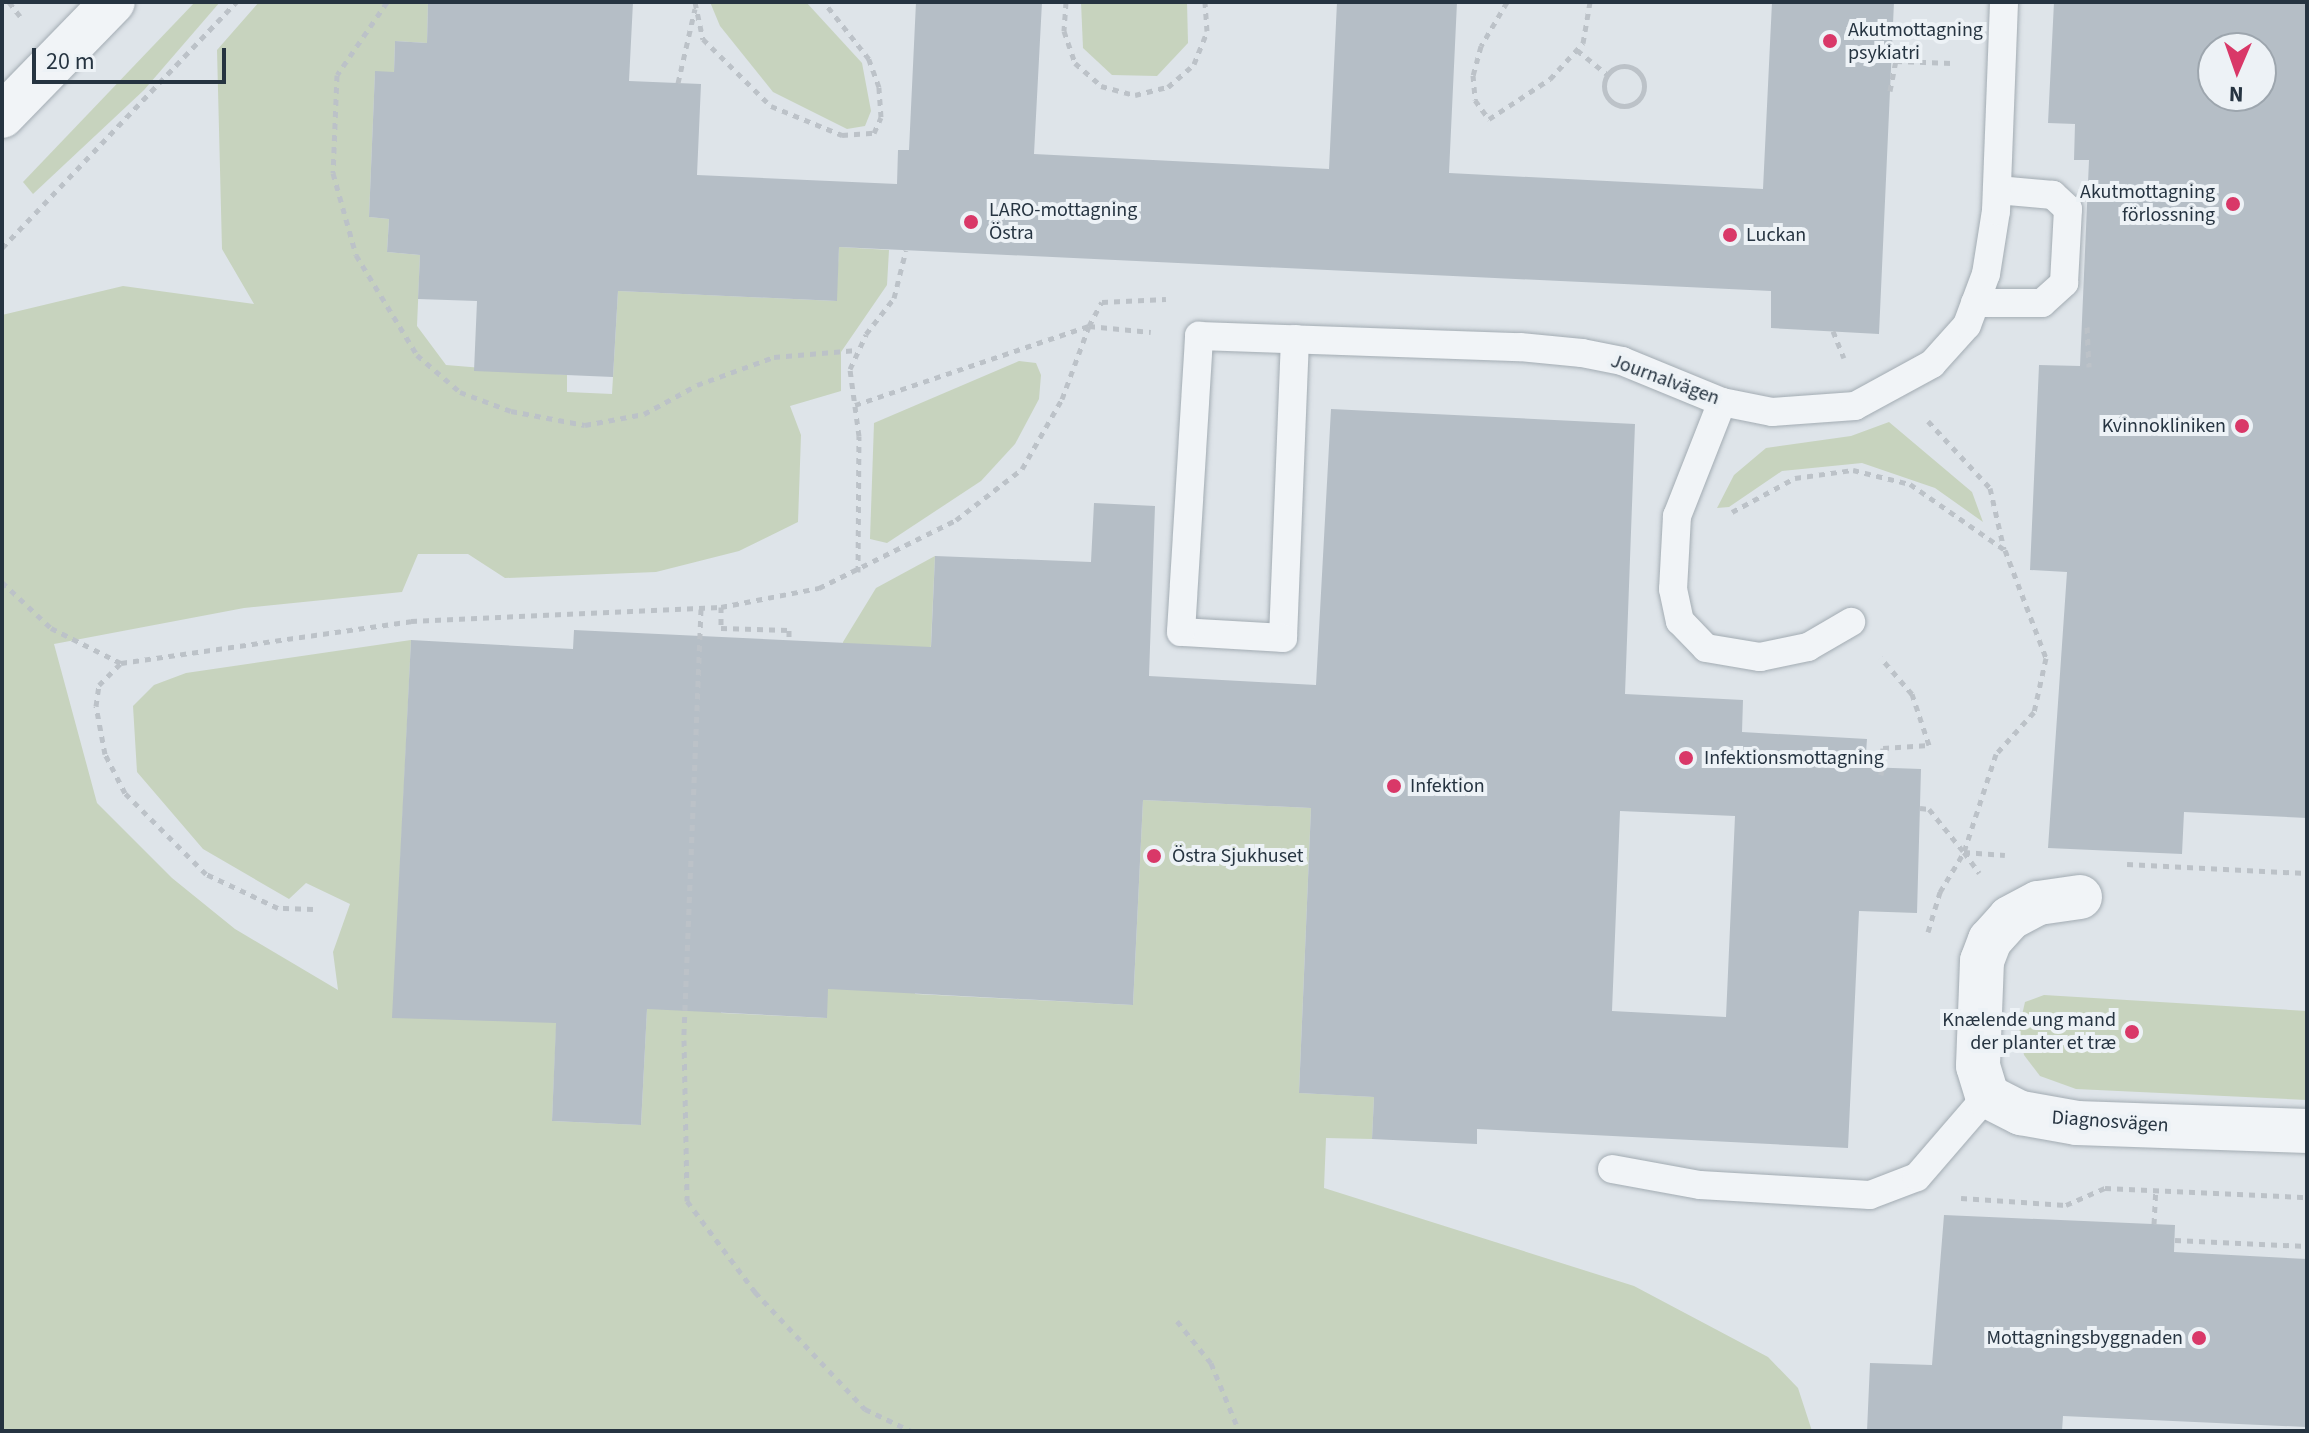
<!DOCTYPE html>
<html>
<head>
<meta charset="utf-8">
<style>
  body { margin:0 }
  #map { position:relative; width:2309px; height:1433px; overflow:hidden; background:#dee4e9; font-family:"Source Sans 3",sans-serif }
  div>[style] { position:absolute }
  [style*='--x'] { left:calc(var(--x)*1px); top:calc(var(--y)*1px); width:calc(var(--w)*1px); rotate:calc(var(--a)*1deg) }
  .green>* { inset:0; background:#c7d3be }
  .building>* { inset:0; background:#b5bec6 }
  .path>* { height:5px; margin-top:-2.5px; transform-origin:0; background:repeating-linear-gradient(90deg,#bcc2c8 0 6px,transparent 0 12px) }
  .path>.ring { margin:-2.5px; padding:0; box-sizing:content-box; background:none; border:5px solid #bcc2c8; border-radius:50% }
  .roads { filter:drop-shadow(0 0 2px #a3acb3) drop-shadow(0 0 2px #a3acb3) }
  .service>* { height:28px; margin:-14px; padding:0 14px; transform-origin:14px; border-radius:14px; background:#f1f4f7 }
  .minor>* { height:44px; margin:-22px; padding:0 22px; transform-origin:22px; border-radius:22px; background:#f1f4f7 }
  .tertiary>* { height:44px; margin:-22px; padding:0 22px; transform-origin:22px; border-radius:22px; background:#f1f4f7 }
  .dots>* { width:22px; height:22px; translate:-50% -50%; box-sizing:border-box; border:4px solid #edf2f6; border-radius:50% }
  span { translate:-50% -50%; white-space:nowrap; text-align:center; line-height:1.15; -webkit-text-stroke:8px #edf2f6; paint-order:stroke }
  .poi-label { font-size:20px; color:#263441 }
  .left { translate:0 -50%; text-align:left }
  .right { translate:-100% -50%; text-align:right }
  .street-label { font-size:20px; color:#263441 }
  .frame { position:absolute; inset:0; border:4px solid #263441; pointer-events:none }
  .north { position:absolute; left:2197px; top:32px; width:80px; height:80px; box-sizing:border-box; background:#edf2f6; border:2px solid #9da6ae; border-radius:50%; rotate:182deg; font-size:22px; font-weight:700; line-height:32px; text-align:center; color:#263441 }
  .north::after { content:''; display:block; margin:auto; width:28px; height:36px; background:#d93868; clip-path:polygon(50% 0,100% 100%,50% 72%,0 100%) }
  .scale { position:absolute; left:32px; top:48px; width:194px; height:36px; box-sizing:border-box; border:4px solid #263441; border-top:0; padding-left:10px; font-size:24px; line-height:28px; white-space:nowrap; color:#263441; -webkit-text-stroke:6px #edf2f6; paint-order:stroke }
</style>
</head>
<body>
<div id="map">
  <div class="green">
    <div style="clip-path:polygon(195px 2px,220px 2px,144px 90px,33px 194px,23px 182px)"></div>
    <div style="clip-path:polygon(259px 2px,428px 2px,427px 43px,395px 41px,394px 72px,375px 72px,369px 217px,389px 219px,387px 252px,420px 255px,417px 326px,446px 365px,567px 375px,567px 392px,612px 394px,618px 291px,836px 301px,839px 247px,889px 250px,887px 285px,841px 352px,841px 391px,790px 406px,801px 435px,798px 522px,739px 551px,656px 572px,505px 578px,468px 554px,418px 554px,402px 592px,244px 608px,54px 644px,97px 803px,172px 878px,235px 929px,338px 990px,333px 952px,350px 904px,306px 883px,289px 899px,203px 849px,137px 772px,133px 706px,154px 685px,186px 673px,411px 640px,393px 1017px,567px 783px,552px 1121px,641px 1125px,648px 989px,734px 728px,721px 1013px,826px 1018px,843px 642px,876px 588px,935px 556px,915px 994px,1133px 1005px,1143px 800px,1311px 808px,1299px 1093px,1374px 1097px,1372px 1139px,1326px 1138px,1324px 1188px,1634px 1286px,1768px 1357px,1798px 1388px,1812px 1431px,2px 1431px,2px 315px,123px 286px,254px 304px,222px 249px,217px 50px)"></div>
    <div style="clip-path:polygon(710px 2px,806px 2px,862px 63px,871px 111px,865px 126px,847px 129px,773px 92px,720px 26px)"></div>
    <div style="clip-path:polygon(1081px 2px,1187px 2px,1188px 43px,1157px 76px,1112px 75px,1083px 48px)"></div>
    <div style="clip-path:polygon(1019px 361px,1036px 363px,1041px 375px,1039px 399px,1015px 444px,981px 481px,887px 543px,870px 539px,874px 423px)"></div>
    <div style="clip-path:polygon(1889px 422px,1972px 492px,1983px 522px,1935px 488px,1862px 463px,1782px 471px,1729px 507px,1717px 508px,1734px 475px,1766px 448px,1851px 436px)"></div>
    <div style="clip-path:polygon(2044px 995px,2307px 1011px,2307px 1100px,2076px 1089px,2040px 1076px,2024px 1055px,2019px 1028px,2025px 1002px)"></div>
  </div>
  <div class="building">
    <div style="clip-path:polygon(428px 2px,633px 2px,629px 81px,701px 84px,697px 175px,897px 184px,898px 150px,909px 150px,916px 2px,1042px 2px,1034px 154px,1329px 169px,1337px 2px,1457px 2px,1449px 173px,1763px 189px,1772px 2px,1894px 2px,1879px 334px,1771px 328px,1771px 291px,839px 247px,837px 301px,618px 291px,613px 377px,474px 371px,477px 301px,418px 299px,420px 255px,387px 252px,389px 219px,369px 217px,375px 71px,394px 72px,395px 41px,427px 43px)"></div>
    <div style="clip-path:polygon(evenodd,2054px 2px,2307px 2px,2307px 818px,2184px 812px,2182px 854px,2048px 848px,2067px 572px,2030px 570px,2039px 365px,2080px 366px,2089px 160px,2074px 160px,2075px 124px,2048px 123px,2054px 2px,2213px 48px,2261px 48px,2261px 96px,2213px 96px,2213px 48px)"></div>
    <div style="clip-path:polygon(evenodd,1331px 409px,1635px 424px,1625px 694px,1743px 700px,1742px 732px,1867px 739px,1865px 767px,1921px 769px,1917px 913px,1859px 911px,1848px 1148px,1477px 1129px,1477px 1144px,1372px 1139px,1374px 1097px,1299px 1093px,1311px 808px,1143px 800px,1133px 1005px,828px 989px,827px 1018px,647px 1009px,641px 1125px,552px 1121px,556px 1023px,392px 1018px,411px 640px,573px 649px,574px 630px,931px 647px,935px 556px,1091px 562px,1094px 503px,1155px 506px,1149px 676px,1316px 685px,1331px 409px,1620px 811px,1735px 816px,1726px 1017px,1612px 1011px,1620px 811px)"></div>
    <div style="clip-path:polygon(1944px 1215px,2175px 1225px,2174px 1252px,2307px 1259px,2307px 1427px,2063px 1416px,2062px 1431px,1867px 1431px,1870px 1363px,1932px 1365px)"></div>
  </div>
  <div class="path">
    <div style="--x:9;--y:2;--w:18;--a:52"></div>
    <div style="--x:387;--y:2;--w:88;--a:124.4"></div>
    <div style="--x:337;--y:75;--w:98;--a:92.3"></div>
    <div style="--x:333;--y:173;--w:85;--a:74.3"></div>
    <div style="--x:356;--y:255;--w:117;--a:58.6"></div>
    <div style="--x:417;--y:355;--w:57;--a:40.7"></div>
    <div style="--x:460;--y:392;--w:54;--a:20.4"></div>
    <div style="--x:511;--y:411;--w:75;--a:10.7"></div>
    <div style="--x:585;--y:425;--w:60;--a:-10.6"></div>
    <div style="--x:644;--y:414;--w:60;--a:-28.7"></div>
    <div style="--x:697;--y:385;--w:82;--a:-20"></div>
    <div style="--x:774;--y:357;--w:83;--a:-4.8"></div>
    <div style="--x:695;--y:2;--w:38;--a:78"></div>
    <div style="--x:703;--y:39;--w:95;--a:44.6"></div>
    <div style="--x:771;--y:106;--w:77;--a:22.2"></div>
    <div style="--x:842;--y:135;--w:32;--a:-4"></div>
    <div style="--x:874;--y:133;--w:17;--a:-66"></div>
    <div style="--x:881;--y:117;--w:30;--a:-94"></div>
    <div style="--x:879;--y:87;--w:30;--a:-110"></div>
    <div style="--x:869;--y:59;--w:73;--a:-128.3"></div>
    <div style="--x:1066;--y:2;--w:29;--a:94"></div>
    <div style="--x:1064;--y:31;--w:34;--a:71"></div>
    <div style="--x:1075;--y:63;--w:35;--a:41"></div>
    <div style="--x:1101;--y:86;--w:35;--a:15"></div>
    <div style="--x:1135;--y:95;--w:34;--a:-14"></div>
    <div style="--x:1168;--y:87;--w:35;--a:-41"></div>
    <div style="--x:1194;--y:64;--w:35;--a:-68"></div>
    <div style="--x:1207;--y:31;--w:29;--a:-94"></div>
    <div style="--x:1507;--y:2;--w:51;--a:120.6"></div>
    <div style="--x:1481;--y:46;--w:30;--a:105"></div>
    <div style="--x:1473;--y:75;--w:25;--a:85"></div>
    <div style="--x:1475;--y:100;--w:24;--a:54"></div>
    <div style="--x:1489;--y:119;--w:73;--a:-33.3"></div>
    <div style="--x:1550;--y:79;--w:49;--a:-47.5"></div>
    <div style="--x:1583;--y:43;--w:42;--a:-80.3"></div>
    <div style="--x:1577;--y:50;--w:38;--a:39"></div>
    <div class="ring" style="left:1604px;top:66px;width:35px;height:35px"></div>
    <div style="--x:678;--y:83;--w:76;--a:-77.1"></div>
    <div style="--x:1890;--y:91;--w:31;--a:-79"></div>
    <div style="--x:1896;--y:61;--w:56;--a:2"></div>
    <div style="--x:2;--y:248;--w:340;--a:-46.4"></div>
    <div style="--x:2087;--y:327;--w:40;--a:87.1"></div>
    <div style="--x:1833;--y:331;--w:29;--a:68"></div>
    <div style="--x:855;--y:405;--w:247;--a:-18.7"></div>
    <div style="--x:1089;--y:326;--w:27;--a:-62"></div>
    <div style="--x:1102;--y:302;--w:64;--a:-2.7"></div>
    <div style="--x:1928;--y:421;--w:91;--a:47.2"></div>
    <div style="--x:1990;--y:488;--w:63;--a:77.1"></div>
    <div style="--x:1732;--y:512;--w:72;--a:-28.4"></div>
    <div style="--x:1795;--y:478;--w:59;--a:-7.9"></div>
    <div style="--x:1853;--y:470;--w:59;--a:13.8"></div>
    <div style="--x:1910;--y:484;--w:116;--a:34.8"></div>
    <div style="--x:2005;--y:550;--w:116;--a:69.2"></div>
    <div style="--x:2046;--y:658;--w:55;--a:102.5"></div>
    <div style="--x:2034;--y:712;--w:57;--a:132.1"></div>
    <div style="--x:1996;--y:754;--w:103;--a:108.1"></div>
    <div style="--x:1964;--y:852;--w:26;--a:54"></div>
    <div style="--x:858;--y:572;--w:136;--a:-89.6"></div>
    <div style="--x:859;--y:436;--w:68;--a:-97.7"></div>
    <div style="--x:850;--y:369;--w:38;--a:-65"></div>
    <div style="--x:866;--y:334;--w:46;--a:-52.1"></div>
    <div style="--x:894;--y:298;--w:49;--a:-76"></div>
    <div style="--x:2;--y:582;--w:67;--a:43.2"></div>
    <div style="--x:51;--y:628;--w:78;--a:26.6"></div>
    <div style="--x:721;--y:607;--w:21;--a:90"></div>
    <div style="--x:721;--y:628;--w:68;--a:1.7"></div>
    <div style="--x:789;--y:630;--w:9;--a:90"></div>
    <div style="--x:701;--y:609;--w:431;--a:92.3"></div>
    <div style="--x:684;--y:1040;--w:161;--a:88.9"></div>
    <div style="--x:687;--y:1201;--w:114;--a:53.2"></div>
    <div style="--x:755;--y:1292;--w:161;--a:46.8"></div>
    <div style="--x:865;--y:1409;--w:51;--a:25.6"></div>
    <div style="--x:1881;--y:775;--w:27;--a:-86"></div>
    <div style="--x:1883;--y:748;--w:46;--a:-3.7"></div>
    <div style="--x:1929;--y:745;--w:54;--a:-108.4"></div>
    <div style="--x:1912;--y:694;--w:48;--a:-130.7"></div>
    <div style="--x:1920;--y:808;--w:9;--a:6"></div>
    <div style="--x:1929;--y:809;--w:54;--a:51"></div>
    <div style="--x:2127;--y:864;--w:180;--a:2.9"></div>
    <div style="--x:313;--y:909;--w:35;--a:-178"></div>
    <div style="--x:278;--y:908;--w:80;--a:-154.7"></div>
    <div style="--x:206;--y:874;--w:115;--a:-135"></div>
    <div style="--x:125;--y:793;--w:44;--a:-117.1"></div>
    <div style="--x:105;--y:754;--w:49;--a:-100.6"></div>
    <div style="--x:96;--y:706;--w:21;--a:-82"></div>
    <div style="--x:99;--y:685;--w:31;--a:-45"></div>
    <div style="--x:121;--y:663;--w:293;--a:-8.2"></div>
    <div style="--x:411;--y:621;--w:310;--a:-2.6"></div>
    <div style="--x:721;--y:607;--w:100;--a:-11"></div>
    <div style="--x:819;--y:588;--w:153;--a:-26.4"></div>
    <div style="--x:956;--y:520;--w:83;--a:-37.7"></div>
    <div style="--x:1022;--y:469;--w:81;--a:-60.3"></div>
    <div style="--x:1062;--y:399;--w:78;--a:-69.7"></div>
    <div style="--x:1089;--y:326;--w:62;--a:5.5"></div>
    <div style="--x:1928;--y:932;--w:42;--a:-73.3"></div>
    <div style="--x:1940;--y:892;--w:47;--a:-59"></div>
    <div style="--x:1964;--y:852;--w:41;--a:4.2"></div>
    <div style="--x:1961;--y:1198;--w:105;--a:3.8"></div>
    <div style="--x:2066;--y:1205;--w:43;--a:-23.6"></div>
    <div style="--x:2105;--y:1188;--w:202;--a:2.6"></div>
    <div style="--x:2154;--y:1224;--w:34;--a:-87"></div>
    <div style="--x:2175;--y:1240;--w:132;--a:2.6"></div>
    <div style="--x:1177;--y:1321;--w:54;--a:51"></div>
    <div style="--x:1211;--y:1363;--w:74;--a:67.6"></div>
  </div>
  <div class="roads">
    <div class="service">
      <div style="--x:1975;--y:303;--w:67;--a:0"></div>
      <div style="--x:2042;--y:303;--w:30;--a:-42"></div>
      <div style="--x:2064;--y:283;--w:74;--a:-86.9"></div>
      <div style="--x:2068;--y:209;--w:21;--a:-137"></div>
      <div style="--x:2053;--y:195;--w:56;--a:-174.9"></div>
      <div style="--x:1295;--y:339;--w:299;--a:92.3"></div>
      <div style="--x:1283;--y:638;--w:102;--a:-176.6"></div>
      <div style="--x:1181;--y:632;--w:297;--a:-86.5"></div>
      <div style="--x:1199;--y:336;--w:321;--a:2"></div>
      <div style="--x:1520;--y:347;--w:62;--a:5.5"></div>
      <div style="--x:1582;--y:353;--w:41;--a:11.3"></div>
      <div style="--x:1622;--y:361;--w:108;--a:22.3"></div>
      <div style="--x:1722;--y:402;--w:51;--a:11.3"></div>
      <div style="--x:1772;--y:412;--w:83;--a:-4.1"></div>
      <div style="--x:1855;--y:406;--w:88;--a:-28.6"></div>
      <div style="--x:1932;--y:364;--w:52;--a:-48.1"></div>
      <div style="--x:1967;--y:325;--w:54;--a:-69.6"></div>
      <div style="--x:1986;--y:274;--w:64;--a:-81"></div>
      <div style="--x:1996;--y:211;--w:209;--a:-87.8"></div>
      <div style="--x:1722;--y:402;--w:123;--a:111.5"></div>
      <div style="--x:1677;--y:516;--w:73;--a:93.1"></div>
      <div style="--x:1673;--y:589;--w:33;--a:78"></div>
      <div style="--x:1680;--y:621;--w:37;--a:46"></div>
      <div style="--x:1706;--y:648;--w:55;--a:9.5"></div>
      <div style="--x:1760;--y:657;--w:49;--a:-11.8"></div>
      <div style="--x:1808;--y:647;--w:50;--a:-30.2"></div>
      <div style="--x:1612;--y:1169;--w:89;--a:10.3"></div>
      <div style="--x:1700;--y:1185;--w:170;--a:3.4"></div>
      <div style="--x:1870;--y:1195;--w:50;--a:-21"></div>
      <div style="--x:1917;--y:1177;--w:107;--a:-49.2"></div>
    </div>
    <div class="minor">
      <div style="--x:2080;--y:897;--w:42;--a:171.9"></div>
      <div style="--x:2038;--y:903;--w:32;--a:152"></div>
      <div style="--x:2010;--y:918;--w:30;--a:132"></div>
      <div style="--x:1990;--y:940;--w:22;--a:111"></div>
      <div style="--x:1982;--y:961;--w:105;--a:92.2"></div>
      <div style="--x:1978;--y:1066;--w:31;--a:73"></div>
      <div style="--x:1987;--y:1096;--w:38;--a:27"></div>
      <div style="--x:2021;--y:1113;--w:57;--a:10.1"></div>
      <div style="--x:2077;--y:1123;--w:230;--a:2"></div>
    </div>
    <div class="tertiary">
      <div style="--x:2;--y:116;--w:159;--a:-45.8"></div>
    </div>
  </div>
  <div class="dots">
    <div style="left:1830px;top:41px;background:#d93868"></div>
    <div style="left:2233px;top:204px;background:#d93868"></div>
    <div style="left:971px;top:222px;background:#d93868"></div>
    <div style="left:1730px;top:235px;background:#d93868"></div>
    <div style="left:2242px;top:426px;background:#d93868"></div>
    <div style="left:1686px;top:758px;background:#d93868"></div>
    <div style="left:1394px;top:786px;background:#d93868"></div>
    <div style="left:1154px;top:856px;background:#d93868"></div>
    <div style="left:2132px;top:1032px;background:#d93868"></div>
    <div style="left:2199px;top:1338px;background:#d93868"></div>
  </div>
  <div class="poi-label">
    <span class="left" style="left:1848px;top:42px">Akutmottagning<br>psykiatri</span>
    <span class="right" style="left:2215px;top:204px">Akutmottagning<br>förlossning</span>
    <span class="left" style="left:989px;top:222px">LARO-mottagning<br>Östra</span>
    <span class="left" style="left:1746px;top:235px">Luckan</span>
    <span class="right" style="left:2226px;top:426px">Kvinnokliniken</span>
    <span class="left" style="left:1704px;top:758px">Infektionsmottagning</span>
    <span class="left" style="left:1410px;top:786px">Infektion</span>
    <span class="left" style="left:1172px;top:856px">Östra Sjukhuset</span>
    <span class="right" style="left:2116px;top:1032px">Knælende ung mand<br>der planter et træ</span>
    <span class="right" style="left:2183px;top:1338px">Mottagningsbyggnaden</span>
  </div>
  <div class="street-label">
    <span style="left:1665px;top:380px;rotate:20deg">Journalvägen</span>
    <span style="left:2110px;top:1122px;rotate:4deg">Diagnosvägen</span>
  </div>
  <div class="frame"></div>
  <div class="north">N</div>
  <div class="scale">20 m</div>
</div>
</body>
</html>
